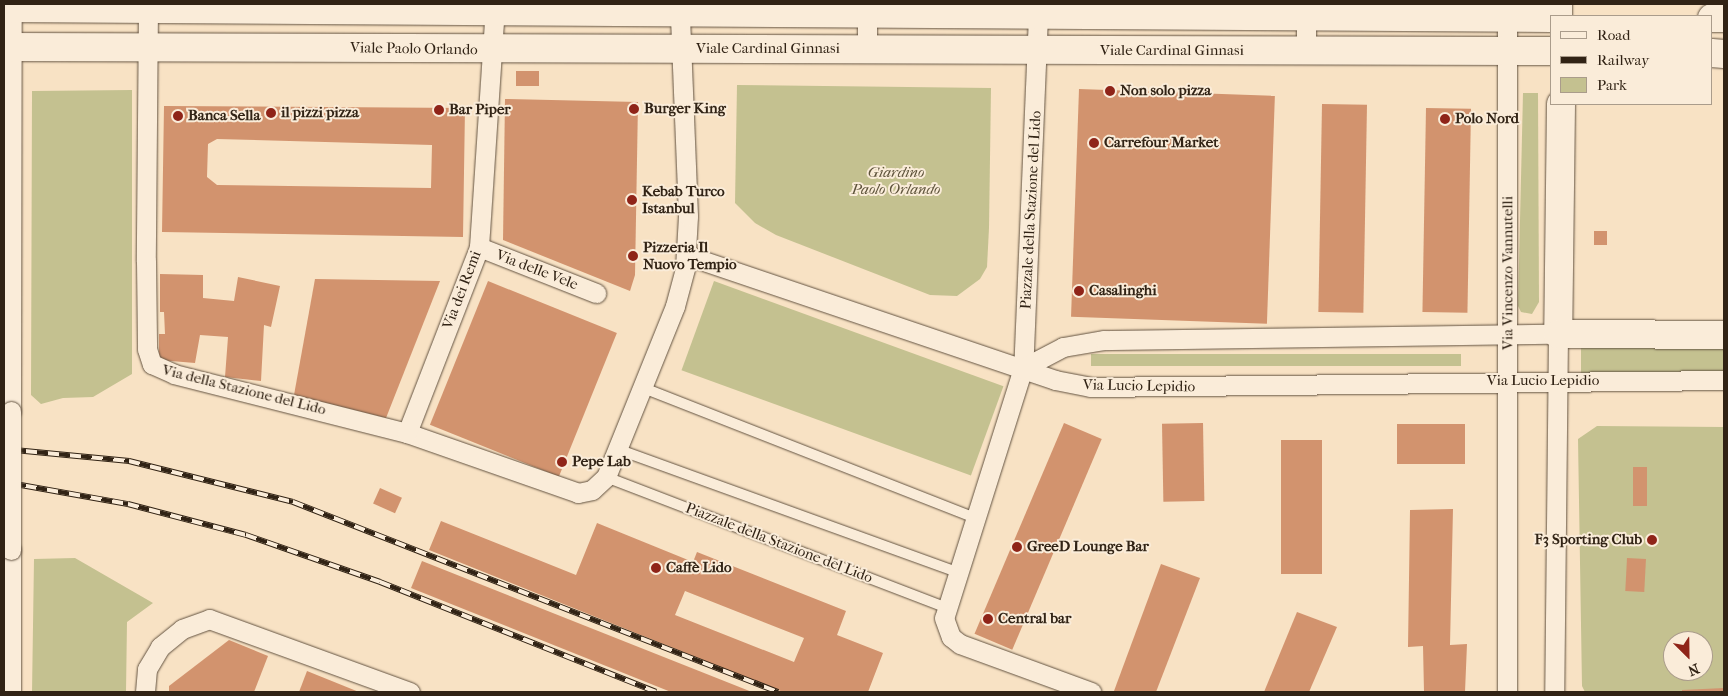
<!DOCTYPE html>
<html>
<head>
<meta charset="utf-8">
<style>
  body { margin:0 }
  #map { position:relative; width:1728px; height:696px; overflow:hidden; background:#f8e2c4; font-family:"IM FELL French Canon",serif }
  div>[style] { position:absolute }
  [style*='--x'] { left:calc(var(--x)*1px); top:calc(var(--y)*1px); width:calc(var(--w)*1px); rotate:calc(var(--a)*1deg) }
  .green>* { inset:0; background:#c4c190; transform-origin:0 0 }
  .building>* { inset:0; background:#d2936e; transform-origin:0 0 }
  .roads { filter:drop-shadow(0 0 1px #635341) drop-shadow(0 0 1px #635341) }
  .lane>* { height:10px; margin:-5px; padding:0 5px; transform-origin:5px; border-radius:5px; background:#faecd9 }
  .street>* { height:19px; margin:-9.5px; padding:0 9.5px; transform-origin:9.5px; border-radius:9.5px; background:#faecd9 }
  .secondary>* { height:28px; margin:-14px; padding:0 14px; transform-origin:14px; border-radius:14px; background:#faecd9 }
  .rail>* { height:5.5px; margin-top:-2.75px; transform-origin:0; background:repeating-linear-gradient(90deg,#faecd9 0 11px,#312315 0 22px); box-sizing:border-box; border-block:1px solid #312315 }
  .bridges { filter:drop-shadow(0 0 1px #635341) drop-shadow(0 0 1px #635341) }
  .street-bridge>* { height:19px; margin:-9.5px; padding:0 9.5px; transform-origin:9.5px; border-radius:9.5px; background:#faecd9 }
  .dots>* { width:14px; height:14px; translate:-50% -50%; box-sizing:border-box; border:2px solid #faecd9; border-radius:50% }
  span { translate:-50% -50%; white-space:nowrap; text-align:center; line-height:1.15; -webkit-text-stroke:4px #faecd9; paint-order:stroke }
  .street-label { font-size:15px; color:#312315 }
  .poi-label { font-size:15px; color:#312315; font-weight:700 }
  .left { translate:0 -50%; text-align:left }
  .right { translate:-100% -50%; text-align:right }
  .park-label { font-size:15px; color:#5d523a; font-style:italic }
  .frame { position:absolute; inset:0; border:5px solid #312315; pointer-events:none }
  .legend { position:absolute; left:1550px; top:15px; width:162px; height:90px; box-sizing:border-box; background:#faecd9; border:1px solid #aa9c8b; margin:0; padding:6px 9px; list-style:none; font-size:15px; color:#312315 }
  .legend li { display:flex; align-items:center; gap:10px; height:25px }
  .legend b { width:25px; border:1px solid #aa9c8b }
  .north { position:absolute; left:1663px; top:631px; width:50px; height:50px; box-sizing:border-box; background:#faecd9; border:1px solid #aa9c8b; border-radius:50%; rotate:157deg; font-size:14px; font-weight:700; line-height:20px; text-align:center; color:#312315 }
  .north::after { content:''; display:block; margin:auto; width:18px; height:22px; background:#8f2418; clip-path:polygon(50% 0,100% 100%,50% 72%,0 100%) }
</style>
</head>
<body>
<div id="map">
  <div class="green">
    <div style="clip-path:polygon(737px 85px,991px 88px,989px 228px,987px 267px,980px 279px,957px 296px,930px 295px,776px 235px,755px 223px,735px 203px)"></div>
    <div style="clip-path:polygon(132px 90px,132px 374px,93px 397px,63px 398px,41px 404px,31px 395px,32px 91px)"></div>
    <div style="clip-path:polygon(1523px 93px,1538px 93px,1539px 302px,1532px 314px,1521px 312px,1518px 306px)"></div>
    <div style="left:714px;top:281px;width:308px;height:95px;rotate:20deg"></div>
    <div style="left:1581px;top:343px;width:143px;height:30px"></div>
    <div style="left:1461px;top:354px;width:12px;height:370px;rotate:90deg"></div>
    <div style="clip-path:polygon(evenodd,1597px 426px,1724px 427px,1724px 692px,1585px 692px,1582px 686px,1578px 439px,1597px 426px,1673px 641px,1703px 641px,1703px 671px,1673px 671px,1673px 641px)"></div>
    <div style="clip-path:polygon(75px 558px,153px 603px,127px 622px,126px 692px,32px 692px,34px 559px)"></div>
  </div>
  <div class="building">
    <div style="left:539px;top:71px;width:15px;height:23px;rotate:90deg"></div>
    <div style="left:1079px;top:89px;width:196px;height:228px;rotate:2deg"></div>
    <div style="clip-path:polygon(505px 99px,638px 102px,635px 275px,630px 291px,503px 240px)"></div>
    <div style="left:1322px;top:104px;width:45px;height:208px;rotate:1deg"></div>
    <div style="clip-path:polygon(evenodd,164px 106px,465px 108px,463px 237px,162px 232px,164px 106px,217px 139px,432px 145px,431px 188px,217px 185px,207px 177px,208px 144px,217px 139px)"></div>
    <div style="left:1426px;top:108px;width:45px;height:204px;rotate:1deg"></div>
    <div style="left:1594px;top:231px;width:13px;height:14px"></div>
    <div style="clip-path:polygon(160px 274px,203px 275px,203px 298px,234px 301px,238px 277px,280px 286px,271px 327px,264px 325px,261px 381px,225px 377px,228px 337px,200px 335px,195px 363px,159px 360px,159px 334px,165px 334px,164px 312px,160px 312px)"></div>
    <div style="clip-path:polygon(315px 279px,440px 281px,386px 418px,294px 395px)"></div>
    <div style="left:488px;top:281px;width:139px;height:155px;rotate:22deg"></div>
    <div style="left:1064px;top:423px;width:41px;height:229px;rotate:23deg"></div>
    <div style="left:1203px;top:423px;width:78px;height:41px;rotate:89deg"></div>
    <div style="left:1397px;top:424px;width:68px;height:40px"></div>
    <div style="left:1281px;top:440px;width:41px;height:134px"></div>
    <div style="left:1633px;top:467px;width:14px;height:39px"></div>
    <div style="left:380px;top:488px;width:24px;height:17px;rotate:24deg"></div>
    <div style="clip-path:polygon(1453px 509px,1450px 645px,1467px 644px,1465px 692px,1424px 692px,1423px 646px,1408px 647px,1410px 510px)"></div>
    <div style="clip-path:polygon(evenodd,441px 521px,576px 575px,597px 523px,693px 562px,697px 552px,846px 611px,837px 635px,883px 653px,868px 692px,783px 692px,429px 550px,441px 521px,685px 591px,804px 638px,794px 662px,675px 615px,685px 591px)"></div>
    <div style="left:1627px;top:558px;width:19px;height:33px;rotate:3deg"></div>
    <div style="clip-path:polygon(422px 561px,752px 692px,671px 692px,411px 588px)"></div>
    <div style="clip-path:polygon(1161px 564px,1200px 578px,1156px 692px,1114px 691px)"></div>
    <div style="clip-path:polygon(1297px 612px,1337px 627px,1309px 692px,1264px 692px)"></div>
    <div style="clip-path:polygon(229px 640px,268px 656px,254px 692px,169px 692px,169px 686px)"></div>
    <div style="clip-path:polygon(307px 671px,359px 692px,299px 692px)"></div>
    <div style="clip-path:polygon(1724px 688px,1724px 692px,1682px 692px,1682px 690px)"></div>
  </div>
  <div class="roads">
    <div class="lane">
      <div style="--x:641;--y:387;--w:362;--a:21.4"></div>
      <div style="--x:617;--y:449;--w:364;--a:19.9"></div>
      <div style="--x:606;--y:477;--w:363;--a:21"></div>
    </div>
    <div class="street">
      <div style="--x:148;--y:7;--w:254;--a:90.5"></div>
      <div style="--x:146;--y:261;--w:88;--a:89.3"></div>
      <div style="--x:147;--y:349;--w:16;--a:72"></div>
      <div style="--x:152;--y:364;--w:24;--a:24"></div>
      <div style="--x:174;--y:374;--w:240;--a:14.2"></div>
      <div style="--x:407;--y:433;--w:181;--a:19.3"></div>
      <div style="--x:578;--y:493;--w:14;--a:-12"></div>
      <div style="--x:592;--y:490;--w:19;--a:-43"></div>
      <div style="--x:606;--y:477;--w:184;--a:-68"></div>
      <div style="--x:675;--y:306;--w:39;--a:-75"></div>
      <div style="--x:685;--y:268;--w:52;--a:-86.7"></div>
      <div style="--x:688;--y:216;--w:203;--a:-92.3"></div>
      <div style="--x:1038;--y:16;--w:352;--a:92.4"></div>
      <div style="--x:1023;--y:368;--w:262;--a:107.5"></div>
      <div style="--x:944;--y:618;--w:20;--a:70"></div>
      <div style="--x:951;--y:637;--w:11;--a:38"></div>
      <div style="--x:960;--y:644;--w:140;--a:20.1"></div>
      <div style="--x:1562;--y:16;--w:12;--a:-90"></div>
      <div style="--x:867;--y:49;--w:45;--a:-90"></div>
      <div style="--x:1306;--y:51;--w:35;--a:-90"></div>
      <div style="--x:479;--y:247;--w:126;--a:21.5"></div>
      <div style="--x:686;--y:255;--w:390;--a:18.7"></div>
      <div style="--x:1055;--y:380;--w:36;--a:11"></div>
      <div style="--x:1090;--y:387;--w:634;--a:-0.63"></div>
      <div style="--x:1023;--y:368;--w:45;--a:-27.7"></div>
      <div style="--x:1063;--y:347;--w:42;--a:-9.7"></div>
      <div style="--x:1104;--y:340;--w:454;--a:-0.8"></div>
      <div style="--x:1558;--y:334;--w:358;--a:90.6"></div>
      <div style="--x:11;--y:411;--w:407;--a:-89.9"></div>
      <div style="--x:407;--y:433;--w:199;--a:-68.8"></div>
      <div style="--x:479;--y:247;--w:244;--a:-86.2"></div>
      <div style="--x:11;--y:692;--w:142;--a:-90"></div>
      <div style="--x:145;--y:692;--w:23;--a:-85"></div>
      <div style="--x:147;--y:669;--w:26;--a:-59"></div>
      <div style="--x:160;--y:647;--w:28;--a:-39"></div>
      <div style="--x:182;--y:629;--w:29;--a:-20"></div>
      <div style="--x:209;--y:619;--w:214;--a:20"></div>
      <div style="--x:1507;--y:692;--w:688;--a:-90"></div>
    </div>
    <div class="secondary">
      <div style="--x:4;--y:8;--w:1548;--a:0.37"></div>
      <div style="--x:1712;--y:18;--w:12;--a:0"></div>
      <div style="--x:4;--y:47;--w:1548;--a:0.15"></div>
      <div style="--x:1712;--y:53;--w:12;--a:5"></div>
      <div style="--x:1561;--y:104;--w:230;--a:90.7"></div>
      <div style="--x:1558;--y:334;--w:166;--a:0.3"></div>
    </div>
  </div>
  <div class="rail">
    <div style="--x:4;--y:449;--w:126;--a:5.5"></div>
    <div style="--x:129;--y:461;--w:169;--a:14"></div>
    <div style="--x:293;--y:502;--w:521;--a:21.39"></div>
    <div style="--x:4;--y:482;--w:126;--a:10.1"></div>
    <div style="--x:128;--y:504;--w:122;--a:14.7"></div>
    <div style="--x:246;--y:535;--w:142;--a:19.3"></div>
    <div style="--x:380;--y:582;--w:297;--a:21.7"></div>
  </div>
  <div class="bridges">
    <div class="street-bridge">
      <div style="--x:11;--y:411;--w:139;--a:90"></div>
    </div>
  </div>
  <div class="dots">
    <div style="left:1110px;top:91px;background:#8f2418"></div>
    <div style="left:634px;top:109px;background:#8f2418"></div>
    <div style="left:439px;top:110px;background:#8f2418"></div>
    <div style="left:271px;top:113px;background:#8f2418"></div>
    <div style="left:178px;top:116px;background:#8f2418"></div>
    <div style="left:1445px;top:119px;background:#8f2418"></div>
    <div style="left:1094px;top:143px;background:#8f2418"></div>
    <div style="left:632px;top:200px;background:#8f2418"></div>
    <div style="left:633px;top:256px;background:#8f2418"></div>
    <div style="left:1079px;top:291px;background:#8f2418"></div>
    <div style="left:562px;top:462px;background:#8f2418"></div>
    <div style="left:1652px;top:540px;background:#8f2418"></div>
    <div style="left:1017px;top:547px;background:#8f2418"></div>
    <div style="left:656px;top:568px;background:#8f2418"></div>
    <div style="left:988px;top:619px;background:#8f2418"></div>
  </div>
  <div class="street-label">
    <span style="left:414px;top:49px;rotate:1deg">Viale Paolo Orlando</span>
    <span style="left:768px;top:49px">Viale Cardinal Ginnasi</span>
    <span style="left:1172px;top:51px">Viale Cardinal Ginnasi</span>
    <span style="left:1031px;top:210px;rotate:-87deg">Piazzale della Stazione del Lido</span>
    <span style="left:537px;top:270px;rotate:21deg">Via delle Vele</span>
    <span style="left:1508px;top:273px;rotate:-90deg">Via Vincenzo Vannutelli</span>
    <span style="left:462px;top:290px;rotate:-69deg">Via dei Remi</span>
    <span style="left:1543px;top:381px">Via Lucio Lepidio</span>
    <span style="left:1139px;top:386px;rotate:1deg">Via Lucio Lepidio</span>
    <span style="left:244px;top:390px;rotate:14deg">Via della Stazione del Lido</span>
    <span style="left:779px;top:543px;rotate:21deg">Piazzale della Stazione del Lido</span>
  </div>
  <div class="poi-label">
    <span class="left" style="left:1120px;top:91px">Non solo pizza</span>
    <span class="left" style="left:644px;top:109px">Burger King</span>
    <span class="left" style="left:449px;top:110px">Bar Piper</span>
    <span class="left" style="left:281px;top:113px">il pizzi pizza</span>
    <span class="left" style="left:188px;top:116px">Banca Sella</span>
    <span class="left" style="left:1455px;top:119px">Polo Nord</span>
    <span class="left" style="left:1104px;top:143px">Carrefour Market</span>
    <span class="left" style="left:642px;top:200px">Kebab Turco<br>Istanbul</span>
    <span class="left" style="left:643px;top:256px">Pizzeria Il<br>Nuovo Tempio</span>
    <span class="left" style="left:1089px;top:291px">Casalinghi</span>
    <span class="left" style="left:572px;top:462px">Pepe Lab</span>
    <span class="right" style="left:1642px;top:540px">F3 Sporting Club</span>
    <span class="left" style="left:1027px;top:547px">GreeD Lounge Bar</span>
    <span class="left" style="left:666px;top:568px">Caffè Lido</span>
    <span class="left" style="left:998px;top:619px">Central bar</span>
  </div>
  <div class="park-label">
    <span style="left:896px;top:181px">Giardino<br>Paolo Orlando</span>
  </div>
  <div class="frame"></div>
  <ul class="legend">
  <li><b style="height:6px;background:#faecd9"></b>Road</li>
  <li><b style="height:6px;background:#312315"></b>Railway</li>
  <li><b style="height:14px;background:#c4c190"></b>Park</li>
  </ul>
  <div class="north">N</div>
</div>
</body>
</html>
